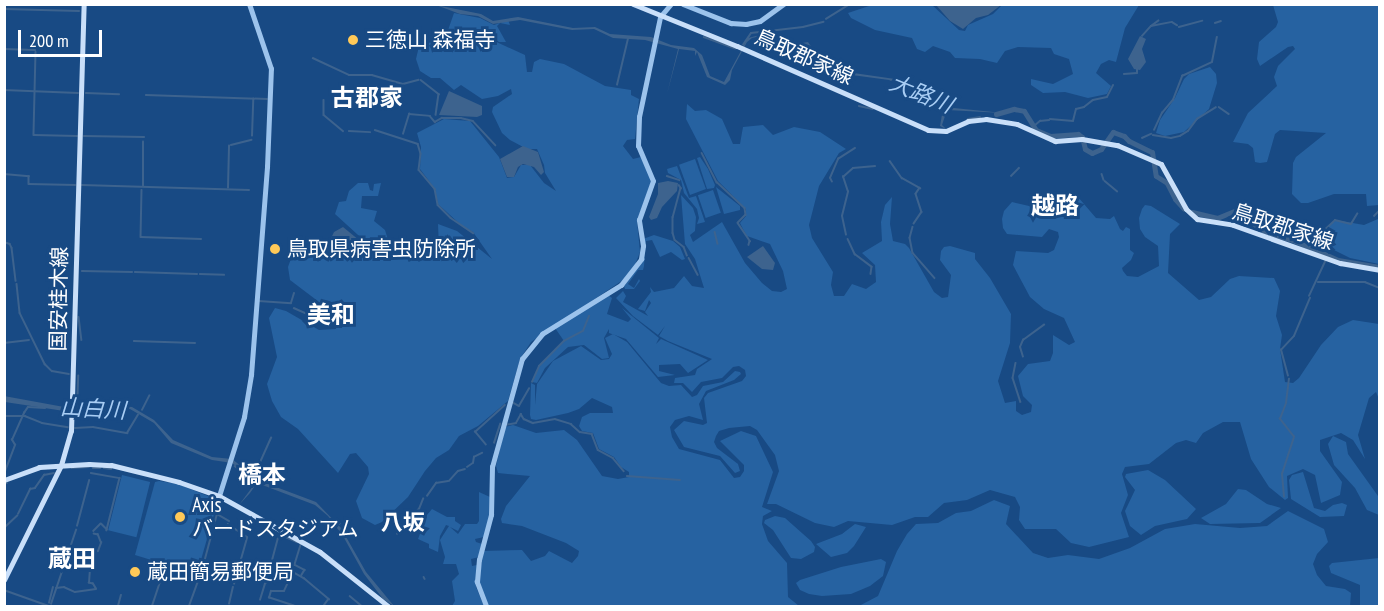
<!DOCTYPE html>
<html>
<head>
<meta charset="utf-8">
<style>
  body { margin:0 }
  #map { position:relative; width:1384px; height:611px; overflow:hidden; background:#184a84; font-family:"PT Sans Narrow","Noto Sans JP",sans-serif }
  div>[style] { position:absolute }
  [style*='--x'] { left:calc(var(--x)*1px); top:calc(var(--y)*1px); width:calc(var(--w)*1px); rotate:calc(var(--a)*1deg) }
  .green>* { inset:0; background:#2662a1; transform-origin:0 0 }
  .water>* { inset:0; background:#3d638e }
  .stream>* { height:1.5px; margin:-0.75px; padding:0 0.75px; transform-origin:0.75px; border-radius:0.75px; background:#3d638e }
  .river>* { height:5px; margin:-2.5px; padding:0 2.5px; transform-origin:2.5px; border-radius:2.5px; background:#3d638e }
  .tertiary>* { height:4.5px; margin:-2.25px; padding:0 2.25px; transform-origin:2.25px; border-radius:2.25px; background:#9cc3ec }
  .secondary>* { height:5px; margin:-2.5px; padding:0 2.5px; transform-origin:2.5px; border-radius:2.5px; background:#c9dff9 }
  .dots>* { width:16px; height:16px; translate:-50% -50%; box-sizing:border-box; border:3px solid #184a84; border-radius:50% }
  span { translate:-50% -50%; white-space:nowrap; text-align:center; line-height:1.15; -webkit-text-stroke:6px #184a84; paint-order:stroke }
  .poi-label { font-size:21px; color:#fff }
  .left { translate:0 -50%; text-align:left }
  .street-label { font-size:21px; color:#fff }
  .water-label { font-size:22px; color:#a8cdf4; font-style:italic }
  .neighbourhood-label { font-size:22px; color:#fff; font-weight:700 }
  .quarter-label { font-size:24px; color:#fff; font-weight:700 }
  .frame { position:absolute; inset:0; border:6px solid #fff; pointer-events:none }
  .scale { position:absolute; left:18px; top:30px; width:84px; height:27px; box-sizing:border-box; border:3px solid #fff; border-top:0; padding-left:8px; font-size:18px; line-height:21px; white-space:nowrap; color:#fff; -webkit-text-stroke:4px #184a84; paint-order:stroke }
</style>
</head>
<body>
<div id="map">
  <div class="green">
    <div style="clip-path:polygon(872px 5px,932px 5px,959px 30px,965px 31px,968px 25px,993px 14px,1002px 5px,1139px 5px,1125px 28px,1116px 62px,1109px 60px,1101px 64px,1096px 73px,1111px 86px,1107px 94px,1088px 98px,1065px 92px,1043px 93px,1031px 85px,1031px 79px,1053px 84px,1073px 74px,1069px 59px,1054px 54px,1051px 48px,1018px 47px,1005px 51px,997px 63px,980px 59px,955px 58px,950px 52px,933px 46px,925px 52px,917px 49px,912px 38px,875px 30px,851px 18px,848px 13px)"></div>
    <div style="clip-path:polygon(1273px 5px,1379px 5px,1379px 205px,1367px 206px,1366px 194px,1334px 194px,1308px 203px,1301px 203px,1292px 194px,1293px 163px,1296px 157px,1326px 133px,1280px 130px,1275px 134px,1267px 162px,1260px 163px,1255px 162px,1253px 148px,1248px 144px,1233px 142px,1248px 113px,1277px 86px,1274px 77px,1278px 66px,1295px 49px,1293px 46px,1288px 47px,1260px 66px,1257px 59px,1259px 42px,1276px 27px,1278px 22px)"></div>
    <div style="clip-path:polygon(454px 13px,480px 18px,494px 25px,508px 20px,510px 25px,500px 23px,497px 26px,506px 42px,499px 42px,495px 39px,496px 36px,489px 34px,487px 37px,470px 31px,447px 33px)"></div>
    <div style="clip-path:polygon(470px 32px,475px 34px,476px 41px,481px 45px,490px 39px,525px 55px,527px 72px,532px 72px,534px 62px,540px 59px,564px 64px,605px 86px,631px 90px,631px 95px,639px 99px,635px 139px,627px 140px,623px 146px,633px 159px,641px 157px,650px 177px,651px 182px,637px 221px,640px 252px,635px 265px,623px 280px,531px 342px,520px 359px,508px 401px,478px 426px,459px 436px,449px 450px,436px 458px,425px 471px,408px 497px,382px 522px,375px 525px,362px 518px,356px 501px,369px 474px,368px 467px,356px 453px,350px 454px,338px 473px,298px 429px,281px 417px,272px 401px,267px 384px,277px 357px,269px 318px,275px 308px,286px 311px,319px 330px,336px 329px,337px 322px,323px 305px,290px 280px,288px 267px,293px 253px,309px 249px,318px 248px,339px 258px,350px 253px,365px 254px,370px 251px,369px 245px,335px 214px,339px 202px,346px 201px,349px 191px,358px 183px,368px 183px,370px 190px,373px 191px,374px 184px,381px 183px,378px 196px,362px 196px,361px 208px,377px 211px,374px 221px,385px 230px,389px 243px,400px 251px,413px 248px,414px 256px,419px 261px,430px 259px,439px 249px,438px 224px,457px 231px,492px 259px,473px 232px,462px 226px,438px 204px,435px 189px,420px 169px,421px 147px,417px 133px,444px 119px,470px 121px,499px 157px,507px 178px,514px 177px,521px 165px,530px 165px,544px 183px,556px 191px,545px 173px,544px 165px,537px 149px,527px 149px,510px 140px,502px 133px,492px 112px,493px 107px,512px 94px,511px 89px,498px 96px,482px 99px,461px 85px,454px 90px,440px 78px,431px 78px,420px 71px,416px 59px,420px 42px,447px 44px,448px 34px)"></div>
    <div style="clip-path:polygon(1210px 67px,1216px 74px,1217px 83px,1209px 109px,1184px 132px,1165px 136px,1156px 133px,1160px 120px,1175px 98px,1184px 79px,1189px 74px)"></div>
    <div style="clip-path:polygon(687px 104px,695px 111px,706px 110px,722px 119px,733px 144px,740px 144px,743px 127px,763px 125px,773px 135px,794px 127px,820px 132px,846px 149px,839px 153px,819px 186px,809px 225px,812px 238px,833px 272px,831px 285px,834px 296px,844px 296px,852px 284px,866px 289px,876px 282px,875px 265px,862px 253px,882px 241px,881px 222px,885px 205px,892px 197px,890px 224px,893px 241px,905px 244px,909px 248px,934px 292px,942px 298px,948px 297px,951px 275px,940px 260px,941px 251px,944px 247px,950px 246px,975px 253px,975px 259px,990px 278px,1011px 314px,1010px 343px,998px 381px,1005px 403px,1016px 401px,1016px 411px,1022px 415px,1031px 412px,1032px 405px,1023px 396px,1018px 376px,1028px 364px,1050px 361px,1053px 353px,1053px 335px,1069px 345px,1075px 342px,1064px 318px,1044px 309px,1030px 297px,1013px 265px,1016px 251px,1048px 253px,1054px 250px,1059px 237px,1058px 232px,1049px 229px,1042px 237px,1007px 234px,1003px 228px,1002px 219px,1004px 211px,1012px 202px,1051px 211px,1057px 202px,1066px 197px,1078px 197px,1096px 218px,1110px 219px,1114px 216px,1120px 229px,1123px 231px,1126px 227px,1130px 229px,1130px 250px,1134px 253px,1131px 260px,1122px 268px,1123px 271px,1127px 276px,1138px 277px,1159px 266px,1158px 246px,1145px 237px,1140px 229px,1139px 218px,1142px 209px,1145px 205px,1151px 206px,1180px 224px,1170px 234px,1168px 273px,1199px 300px,1211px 297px,1230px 279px,1239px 276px,1274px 278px,1280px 291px,1276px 316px,1282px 335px,1280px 349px,1285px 382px,1293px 383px,1299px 378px,1321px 345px,1338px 327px,1353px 320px,1379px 324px,1379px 399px,1376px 392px,1369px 398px,1358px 435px,1365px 459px,1353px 440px,1341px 433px,1320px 440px,1320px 451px,1342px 482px,1340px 495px,1321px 503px,1315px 475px,1303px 469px,1287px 476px,1288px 498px,1285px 500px,1269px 487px,1251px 459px,1240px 422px,1223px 422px,1203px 433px,1196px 443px,1186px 440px,1176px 443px,1149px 464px,1125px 467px,1122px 474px,1128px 495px,1121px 513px,1129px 537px,1089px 547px,1071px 543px,1056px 529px,1025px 529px,1019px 520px,1020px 507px,1015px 497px,990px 490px,967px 500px,944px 503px,928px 517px,915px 517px,892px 525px,848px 521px,834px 527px,815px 523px,776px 504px,767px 504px,779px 471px,775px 455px,757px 430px,750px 426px,729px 428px,719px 431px,716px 436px,714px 442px,717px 448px,738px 464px,740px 471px,735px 473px,720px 456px,684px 447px,674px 430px,684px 421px,703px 425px,707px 423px,704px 398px,708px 393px,742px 381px,746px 376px,745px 370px,739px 366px,733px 367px,722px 378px,701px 382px,692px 392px,683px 383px,674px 383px,675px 378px,695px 375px,697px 369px,712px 359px,668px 341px,659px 336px,665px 326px,658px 335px,633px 316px,616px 298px,623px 291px,626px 296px,623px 302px,648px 316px,645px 312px,651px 303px,649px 300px,645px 311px,638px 309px,651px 292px,650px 287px,654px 292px,674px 288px,684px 276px,692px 286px,704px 288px,695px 259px,685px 244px,681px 195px,693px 208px,696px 217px,695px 231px,690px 235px,693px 242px,722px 222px,745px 263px,762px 283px,772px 291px,781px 292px,787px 289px,783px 271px,770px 244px,747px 236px,743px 229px,740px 223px,746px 216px,746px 209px,718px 181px,686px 119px)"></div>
    <div style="clip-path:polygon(700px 157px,708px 169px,715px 185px,714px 188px,707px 189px,697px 158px)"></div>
    <div style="left:695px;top:159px;width:32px;height:17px;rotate:70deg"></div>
    <div style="clip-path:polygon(677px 166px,689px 198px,696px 196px,705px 222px,697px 224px,699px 218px,697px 209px,684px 193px,681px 180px,668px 173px,667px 169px)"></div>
    <div style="clip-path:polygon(716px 187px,740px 206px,740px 210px,724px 214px)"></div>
    <div style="left:713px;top:190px;width:24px;height:16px;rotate:71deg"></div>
    <div style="clip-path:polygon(1379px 212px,1379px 264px,1350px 258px,1332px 249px,1322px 239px,1324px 229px,1336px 220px,1364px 225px,1378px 219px)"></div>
    <div style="clip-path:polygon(654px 235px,673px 241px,680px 247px,685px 259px,682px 260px,671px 252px,660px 257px,652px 240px,646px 241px,644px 266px,643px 270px,638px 270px,628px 284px,634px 288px,639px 279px,640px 281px,634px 289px,625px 289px,624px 286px,643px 258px,643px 239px)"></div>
    <div style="clip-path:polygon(608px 295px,612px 298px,607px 314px,628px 322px,631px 319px,622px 308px,659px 338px,656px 344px,661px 339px,708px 360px,688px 373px,680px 364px,659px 365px,659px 371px,675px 375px,658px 377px,626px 339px,609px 333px,609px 329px,604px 338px,609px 358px,602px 359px,584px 345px,568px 347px,545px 368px,537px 383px,532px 382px,539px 366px,564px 341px,555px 328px)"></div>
    <div style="clip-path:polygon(613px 334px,627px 342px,661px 383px,669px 386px,681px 385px,692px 397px,697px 395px,703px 386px,723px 382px,735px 371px,740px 372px,741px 374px,734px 380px,706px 391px,699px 404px,703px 420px,689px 416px,675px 420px,670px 427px,672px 437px,679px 449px,720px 460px,734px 478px,740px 477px,744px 471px,744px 465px,720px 441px,741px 431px,756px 436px,773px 472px,762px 507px,772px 511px,763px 516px,762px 524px,768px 541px,787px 563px,788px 597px,799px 606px,488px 606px,479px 582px,483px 551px,522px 550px,531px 561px,545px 556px,549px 551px,572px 563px,578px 556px,579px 551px,566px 543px,522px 526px,502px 523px,501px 519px,506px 506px,530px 476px,498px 473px,496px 466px,505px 427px,513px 425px,536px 433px,564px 430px,577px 440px,602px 476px,618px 479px,629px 477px,629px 472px,621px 467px,614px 457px,599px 449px,593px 433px,582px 431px,579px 426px,582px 417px,590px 413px,613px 413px,612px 407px,592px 398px,579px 409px,568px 413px,536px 420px,531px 419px,530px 415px,531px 383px,535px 385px,535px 405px,537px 384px,553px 361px,581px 346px,601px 360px,609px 359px,612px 354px,605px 338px)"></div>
    <div style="clip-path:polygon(1333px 436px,1346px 442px,1348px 454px,1378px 496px,1379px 515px,1367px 510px,1355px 488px,1334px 465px,1328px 444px)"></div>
    <div style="clip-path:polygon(1148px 470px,1165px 480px,1196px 509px,1187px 519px,1155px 526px,1141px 535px,1130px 526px,1125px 511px,1135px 490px,1125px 477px,1126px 474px)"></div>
    <div style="clip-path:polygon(1303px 472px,1314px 508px,1325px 511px,1333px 505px,1342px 503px,1347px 505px,1344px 516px,1320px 517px,1291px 499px,1289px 480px,1292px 475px)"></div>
    <div style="left:122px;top:475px;width:29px;height:57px;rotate:14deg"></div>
    <div style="clip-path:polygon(159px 481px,178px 484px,218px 500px,197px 574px,135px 555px,155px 482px)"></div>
    <div style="clip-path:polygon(1238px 489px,1246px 490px,1267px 504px,1281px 508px,1260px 523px,1210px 524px,1201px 518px,1226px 504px)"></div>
    <div style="clip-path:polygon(479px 492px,490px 497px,489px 517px,484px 537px,475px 539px,476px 542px,482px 544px,479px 557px,471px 559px,472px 566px,477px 565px,476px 587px,484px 606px,452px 606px,455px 601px,452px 581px,459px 574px,456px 564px,443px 564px,445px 557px,440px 540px,449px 526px,446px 525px,440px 536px,438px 552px,429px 548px,429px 544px,418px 539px,424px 523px,422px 521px,432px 509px,447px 517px,455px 517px,455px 521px,461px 525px,458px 531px,450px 527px,458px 534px,465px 524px,477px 524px,479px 521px)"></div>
    <div style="clip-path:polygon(994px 500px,1010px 506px,1006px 524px,1033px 553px,1048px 558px,1068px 555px,1099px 559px,1130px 548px,1165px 529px,1195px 524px,1240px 528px,1267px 526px,1288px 511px,1324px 529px,1328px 542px,1317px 554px,1313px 564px,1317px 575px,1326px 586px,1345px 589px,1351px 593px,1350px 606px,859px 606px,878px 596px,897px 551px,907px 534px,916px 524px,938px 523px,956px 513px,971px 511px)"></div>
    <div style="clip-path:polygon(775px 516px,785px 518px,811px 541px,815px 547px,814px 552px,801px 559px,791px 558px,773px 530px,764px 523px,765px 520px)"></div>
    <div style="clip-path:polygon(855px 524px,866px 527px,854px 546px,847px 553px,831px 557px,816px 544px,842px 534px)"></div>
    <div style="clip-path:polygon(1379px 558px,1379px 606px,1360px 606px,1360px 585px,1331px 573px,1329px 566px,1332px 563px)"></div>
    <div style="clip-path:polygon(881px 559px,886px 562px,883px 576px,870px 586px,851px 594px,822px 596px,809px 594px,800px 590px,796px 583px,800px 580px,841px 567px)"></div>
  </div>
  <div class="water">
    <div style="clip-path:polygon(436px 5px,481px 14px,493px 21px,518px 17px,573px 28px,595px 27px,610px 34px,651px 37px,671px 45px,694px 48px,702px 55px,710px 76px,724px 82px,748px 38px,768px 33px,784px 46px,808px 42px,826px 69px,895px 79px,914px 88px,920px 95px,932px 96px,944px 107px,1003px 113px,947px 110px,942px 125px,946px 129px,940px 126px,943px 109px,932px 98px,919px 97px,914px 91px,889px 80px,837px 73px,821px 68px,819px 60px,809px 45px,784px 48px,766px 35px,752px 38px,747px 42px,732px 70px,730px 80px,725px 85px,707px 77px,697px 52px,695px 56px,695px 51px,679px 49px,667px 94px,678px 49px,645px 40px,613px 38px,594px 29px,572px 30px,520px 20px,493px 24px,478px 16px,460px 14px)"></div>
    <div style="clip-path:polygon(936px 5px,1001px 5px,988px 15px,976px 18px,963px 29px,950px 21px)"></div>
    <div style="clip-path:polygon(1140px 36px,1146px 39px,1142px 49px,1146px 62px,1140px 70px,1134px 69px,1128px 59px)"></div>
    <div style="clip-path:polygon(449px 91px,482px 106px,482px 115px,477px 117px,439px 115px)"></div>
    <div style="clip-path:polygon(523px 146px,538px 152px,544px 172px,541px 175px,534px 167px,523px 164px,518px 167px,514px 177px,507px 177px,500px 159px)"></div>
    <div style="clip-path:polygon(668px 181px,678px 183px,677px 191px,662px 207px,657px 218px,651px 220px,649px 217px,658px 194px,658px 183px)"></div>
    <div style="clip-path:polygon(343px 227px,365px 245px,367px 250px,350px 250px,339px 255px,326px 249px,334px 232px)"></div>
    <div style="clip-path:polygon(763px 246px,775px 263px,773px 270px,762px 269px,747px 257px)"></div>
    <div style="clip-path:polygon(4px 396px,97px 413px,119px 406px,132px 407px,154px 420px,173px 440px,212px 457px,232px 459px,260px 481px,316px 502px,341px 528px,366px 572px,394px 606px,383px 599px,364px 574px,343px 536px,328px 516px,315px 505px,257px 483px,250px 493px,239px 505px,256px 482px,232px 463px,212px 460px,171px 443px,154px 423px,130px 409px,116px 409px,97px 416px,5px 402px)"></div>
  </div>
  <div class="stream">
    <div style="--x:4;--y:9;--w:75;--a:1.5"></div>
    <div style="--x:826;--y:19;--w:28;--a:-32"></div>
    <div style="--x:1215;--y:23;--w:6;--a:-18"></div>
    <div style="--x:1151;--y:26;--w:9;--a:-36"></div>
    <div style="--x:1179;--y:27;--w:24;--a:-15"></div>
    <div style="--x:1142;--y:36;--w:13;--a:-48"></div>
    <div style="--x:1151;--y:26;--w:21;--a:-11"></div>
    <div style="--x:1172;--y:22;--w:6;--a:31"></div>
    <div style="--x:704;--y:37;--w:33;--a:20"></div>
    <div style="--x:743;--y:45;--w:14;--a:-56"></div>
    <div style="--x:751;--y:33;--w:52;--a:-6.6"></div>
    <div style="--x:803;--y:27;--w:21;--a:-14"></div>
    <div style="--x:4;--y:49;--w:31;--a:2"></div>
    <div style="--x:36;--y:52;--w:83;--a:91.4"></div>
    <div style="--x:34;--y:135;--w:43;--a:1.3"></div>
    <div style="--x:313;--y:58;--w:40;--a:25"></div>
    <div style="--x:349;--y:75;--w:23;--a:0"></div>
    <div style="--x:372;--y:75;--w:32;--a:16"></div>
    <div style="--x:403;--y:84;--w:16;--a:-15"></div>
    <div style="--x:1124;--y:74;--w:13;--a:-4"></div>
    <div style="--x:1137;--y:73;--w:5;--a:-90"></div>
    <div style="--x:421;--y:80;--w:23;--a:38"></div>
    <div style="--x:439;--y:94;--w:21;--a:98"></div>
    <div style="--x:617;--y:85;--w:47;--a:-76.6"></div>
    <div style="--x:4;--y:90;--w:74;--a:2.3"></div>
    <div style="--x:86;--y:93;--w:33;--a:2"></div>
    <div style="--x:146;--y:95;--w:121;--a:1.9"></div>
    <div style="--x:324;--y:100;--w:15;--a:90"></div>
    <div style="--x:324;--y:115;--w:25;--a:40"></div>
    <div style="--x:859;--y:106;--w:14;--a:12"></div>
    <div style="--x:1219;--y:107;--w:12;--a:35"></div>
    <div style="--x:968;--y:119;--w:12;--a:-9"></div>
    <div style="--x:1050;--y:119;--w:23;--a:5"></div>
    <div style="--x:1073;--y:121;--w:12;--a:-76"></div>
    <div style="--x:1076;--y:109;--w:8;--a:-14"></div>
    <div style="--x:1084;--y:107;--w:11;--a:-38"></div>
    <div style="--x:1093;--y:100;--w:14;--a:-12"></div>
    <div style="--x:1107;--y:97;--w:13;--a:-63"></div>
    <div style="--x:1034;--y:126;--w:8;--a:-40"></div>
    <div style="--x:1040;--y:121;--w:9;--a:-6"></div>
    <div style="--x:375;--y:130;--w:45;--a:18"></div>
    <div style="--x:418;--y:144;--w:10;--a:73"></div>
    <div style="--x:421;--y:154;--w:16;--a:97"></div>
    <div style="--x:419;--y:170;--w:25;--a:50"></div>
    <div style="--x:435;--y:189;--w:16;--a:79"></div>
    <div style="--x:438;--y:205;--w:18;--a:45"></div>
    <div style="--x:451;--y:218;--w:27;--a:34"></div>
    <div style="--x:1154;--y:130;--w:19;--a:-65"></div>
    <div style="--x:1162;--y:113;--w:17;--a:-50"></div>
    <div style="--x:1173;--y:100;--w:26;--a:-69"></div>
    <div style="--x:1182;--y:76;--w:33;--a:-25"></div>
    <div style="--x:1212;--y:62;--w:25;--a:-79"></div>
    <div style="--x:349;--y:131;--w:21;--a:3"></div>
    <div style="--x:403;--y:134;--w:21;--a:-73"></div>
    <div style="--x:409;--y:114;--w:21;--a:5"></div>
    <div style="--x:430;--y:116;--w:8;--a:50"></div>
    <div style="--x:435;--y:122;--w:8;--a:-30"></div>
    <div style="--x:442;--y:118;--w:19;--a:0"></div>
    <div style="--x:461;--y:118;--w:12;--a:14"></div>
    <div style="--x:473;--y:121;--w:33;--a:47"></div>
    <div style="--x:1153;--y:135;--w:18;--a:9"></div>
    <div style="--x:1171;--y:138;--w:9;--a:-13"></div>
    <div style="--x:1180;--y:136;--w:9;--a:-32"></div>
    <div style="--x:1188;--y:131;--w:15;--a:-53"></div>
    <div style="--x:1197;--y:119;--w:22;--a:-32"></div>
    <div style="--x:84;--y:136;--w:60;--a:1"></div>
    <div style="--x:252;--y:136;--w:37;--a:-88"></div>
    <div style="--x:1142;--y:138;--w:10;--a:-24"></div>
    <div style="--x:231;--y:145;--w:21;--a:-14"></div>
    <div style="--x:702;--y:153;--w:33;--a:63"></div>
    <div style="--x:717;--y:182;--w:38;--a:43"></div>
    <div style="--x:745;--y:208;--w:7;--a:82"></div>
    <div style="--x:746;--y:215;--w:11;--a:135"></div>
    <div style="--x:738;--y:223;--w:22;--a:56"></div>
    <div style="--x:750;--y:241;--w:4;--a:104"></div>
    <div style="--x:890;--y:161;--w:21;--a:55"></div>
    <div style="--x:902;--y:178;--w:21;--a:29"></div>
    <div style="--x:920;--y:188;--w:7;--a:124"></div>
    <div style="--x:916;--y:194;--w:19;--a:72"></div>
    <div style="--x:922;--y:212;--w:14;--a:124"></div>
    <div style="--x:4;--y:174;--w:25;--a:5"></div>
    <div style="--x:29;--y:176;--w:8;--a:90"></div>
    <div style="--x:29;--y:184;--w:46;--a:1.2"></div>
    <div style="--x:1102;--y:174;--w:6;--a:72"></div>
    <div style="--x:667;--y:176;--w:13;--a:18"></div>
    <div style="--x:1011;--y:176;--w:11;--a:-45"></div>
    <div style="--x:1105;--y:181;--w:16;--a:40"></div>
    <div style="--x:832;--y:182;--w:4;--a:-117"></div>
    <div style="--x:830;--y:178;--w:21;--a:-67"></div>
    <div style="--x:838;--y:159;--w:20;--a:-33"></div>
    <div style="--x:82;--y:185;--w:167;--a:1.7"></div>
    <div style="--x:679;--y:185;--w:4;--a:56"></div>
    <div style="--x:681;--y:188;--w:30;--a:105"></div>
    <div style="--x:673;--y:217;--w:16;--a:90"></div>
    <div style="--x:673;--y:233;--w:7;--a:74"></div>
    <div style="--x:675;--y:240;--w:11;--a:38"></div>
    <div style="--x:684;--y:247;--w:9;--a:69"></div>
    <div style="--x:143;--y:186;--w:44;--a:-90"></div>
    <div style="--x:228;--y:188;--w:42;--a:-88.6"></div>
    <div style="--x:142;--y:190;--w:47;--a:91.2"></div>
    <div style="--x:141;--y:237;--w:60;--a:1.9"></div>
    <div style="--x:1374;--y:216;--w:8;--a:-45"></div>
    <div style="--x:913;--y:227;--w:11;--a:105"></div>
    <div style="--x:910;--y:238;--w:15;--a:79"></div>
    <div style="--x:913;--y:253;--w:33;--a:49"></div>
    <div style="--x:715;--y:232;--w:12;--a:76"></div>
    <div style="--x:846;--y:235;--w:19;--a:-102"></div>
    <div style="--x:842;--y:216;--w:25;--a:-76"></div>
    <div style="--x:848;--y:192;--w:16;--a:-108"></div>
    <div style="--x:843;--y:177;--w:13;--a:-42"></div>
    <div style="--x:853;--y:168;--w:22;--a:-5"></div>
    <div style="--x:848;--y:239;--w:17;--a:65"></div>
    <div style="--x:855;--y:254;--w:21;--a:37"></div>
    <div style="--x:872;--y:267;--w:7;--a:98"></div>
    <div style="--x:1299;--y:240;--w:13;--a:-32"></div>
    <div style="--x:1310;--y:233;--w:9;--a:21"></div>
    <div style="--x:1318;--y:236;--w:23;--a:-43"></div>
    <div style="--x:1335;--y:220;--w:16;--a:14"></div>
    <div style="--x:1351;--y:224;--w:12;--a:-59"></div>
    <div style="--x:4;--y:242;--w:6;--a:18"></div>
    <div style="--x:10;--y:244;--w:4;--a:63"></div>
    <div style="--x:12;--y:248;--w:33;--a:83"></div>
    <div style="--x:689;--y:258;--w:19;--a:62"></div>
    <div style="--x:82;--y:271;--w:50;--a:1.1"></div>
    <div style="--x:135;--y:272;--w:62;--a:1.8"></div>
    <div style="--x:200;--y:274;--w:24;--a:2"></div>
    <div style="--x:1318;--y:282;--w:47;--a:0"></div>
    <div style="--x:1365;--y:282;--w:16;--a:22"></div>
    <div style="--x:17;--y:284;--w:29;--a:84"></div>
    <div style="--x:20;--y:313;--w:57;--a:63.9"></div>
    <div style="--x:45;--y:364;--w:10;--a:45"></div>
    <div style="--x:52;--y:371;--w:17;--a:10"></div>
    <div style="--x:1309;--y:296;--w:38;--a:-65"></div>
    <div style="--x:259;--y:301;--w:32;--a:4"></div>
    <div style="--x:291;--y:303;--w:10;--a:-73"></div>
    <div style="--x:294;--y:308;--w:30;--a:24"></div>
    <div style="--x:321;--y:320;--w:5;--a:-53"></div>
    <div style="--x:79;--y:317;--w:23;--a:83"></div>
    <div style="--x:134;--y:341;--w:61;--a:1.9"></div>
    <div style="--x:4;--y:343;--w:25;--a:-7"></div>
    <div style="--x:1023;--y:357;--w:10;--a:-107"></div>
    <div style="--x:1020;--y:347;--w:8;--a:-67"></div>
    <div style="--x:1023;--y:340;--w:26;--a:-36"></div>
    <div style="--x:1016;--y:363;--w:15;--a:101"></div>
    <div style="--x:1013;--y:378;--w:25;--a:72"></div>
    <div style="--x:1288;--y:376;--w:27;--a:-105"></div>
    <div style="--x:1281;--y:350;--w:19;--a:-47"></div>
    <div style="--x:1294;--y:336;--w:41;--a:-67.2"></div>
    <div style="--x:532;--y:382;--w:17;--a:-66"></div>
    <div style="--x:539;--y:366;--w:35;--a:-45"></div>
    <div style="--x:564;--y:341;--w:21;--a:-28"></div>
    <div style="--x:583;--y:331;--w:16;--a:-68"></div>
    <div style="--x:512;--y:402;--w:8;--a:30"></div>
    <div style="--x:519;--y:406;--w:20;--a:-60"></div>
    <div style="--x:142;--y:410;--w:16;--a:-63"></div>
    <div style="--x:77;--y:411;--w:35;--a:-88"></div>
    <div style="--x:4;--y:416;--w:21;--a:0"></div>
    <div style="--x:25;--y:416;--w:18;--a:22"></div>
    <div style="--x:42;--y:423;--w:26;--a:9"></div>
    <div style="--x:505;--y:425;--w:11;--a:-10"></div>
    <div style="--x:516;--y:423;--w:10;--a:-61"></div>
    <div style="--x:521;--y:414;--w:6;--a:59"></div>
    <div style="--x:524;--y:419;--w:10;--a:24"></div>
    <div style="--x:533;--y:423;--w:22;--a:-10"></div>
    <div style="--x:555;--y:419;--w:17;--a:17"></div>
    <div style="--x:571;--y:424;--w:12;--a:42"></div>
    <div style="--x:580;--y:432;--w:12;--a:9"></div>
    <div style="--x:592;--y:434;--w:17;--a:69"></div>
    <div style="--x:598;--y:450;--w:17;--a:28"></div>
    <div style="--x:613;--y:458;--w:17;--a:50"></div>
    <div style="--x:75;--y:428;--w:18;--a:-3"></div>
    <div style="--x:93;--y:427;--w:35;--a:10"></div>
    <div style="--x:127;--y:433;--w:21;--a:-59"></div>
    <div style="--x:494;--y:443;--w:20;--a:-72"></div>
    <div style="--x:486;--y:445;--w:17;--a:-130"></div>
    <div style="--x:475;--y:432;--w:40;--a:-42"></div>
    <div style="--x:235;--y:466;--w:27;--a:39"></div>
    <div style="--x:467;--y:467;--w:7;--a:-34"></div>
    <div style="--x:473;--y:463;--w:6;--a:-81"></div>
    <div style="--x:474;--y:457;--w:9;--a:-27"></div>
    <div style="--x:72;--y:468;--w:17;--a:-3"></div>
    <div style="--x:93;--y:468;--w:7;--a:0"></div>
    <div style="--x:104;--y:468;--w:7;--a:8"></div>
    <div style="--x:91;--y:473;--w:29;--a:10"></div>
    <div style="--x:120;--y:478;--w:54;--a:104"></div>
    <div style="--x:107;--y:530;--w:8;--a:-135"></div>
    <div style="--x:101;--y:524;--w:10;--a:135"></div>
    <div style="--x:4;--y:474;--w:31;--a:-69"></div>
    <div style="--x:15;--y:445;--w:6;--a:-121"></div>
    <div style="--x:12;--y:440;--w:30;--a:-66"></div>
    <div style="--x:24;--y:413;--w:7;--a:-56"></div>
    <div style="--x:28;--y:407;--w:17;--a:3"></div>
    <div style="--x:627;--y:476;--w:53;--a:4.3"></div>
    <div style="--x:253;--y:478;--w:44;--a:-65.8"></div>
    <div style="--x:449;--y:481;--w:13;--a:-48"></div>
    <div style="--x:458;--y:471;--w:7;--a:-16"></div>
    <div style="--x:4;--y:484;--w:3;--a:-18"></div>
    <div style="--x:427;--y:496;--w:16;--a:-55"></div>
    <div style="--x:436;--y:483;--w:12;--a:-9"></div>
    <div style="--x:1284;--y:497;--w:23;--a:-95"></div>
    <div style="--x:1282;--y:474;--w:39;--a:-72"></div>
    <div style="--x:1294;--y:437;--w:23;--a:-128"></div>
    <div style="--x:1280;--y:419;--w:17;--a:-69"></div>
    <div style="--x:1286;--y:403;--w:24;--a:-83"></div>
    <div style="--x:18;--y:514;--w:28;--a:-64"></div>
    <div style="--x:30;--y:489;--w:5;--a:-11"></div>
    <div style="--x:35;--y:488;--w:16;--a:-55"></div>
    <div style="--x:44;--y:475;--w:10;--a:-11"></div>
    <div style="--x:228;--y:524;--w:23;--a:34"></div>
    <div style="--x:339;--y:524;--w:1;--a:-45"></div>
    <div style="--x:77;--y:526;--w:47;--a:-75.1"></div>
    <div style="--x:4;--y:528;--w:18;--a:-43"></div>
    <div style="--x:397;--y:534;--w:33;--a:-49"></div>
    <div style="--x:419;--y:509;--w:11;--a:-68"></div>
    <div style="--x:301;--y:545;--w:21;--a:107"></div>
    <div style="--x:295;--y:565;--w:11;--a:27"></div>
    <div style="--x:305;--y:570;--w:6;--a:121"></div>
    <div style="--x:201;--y:574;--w:62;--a:-75.1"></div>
    <div style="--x:217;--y:514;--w:14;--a:30"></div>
    <div style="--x:424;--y:577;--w:2;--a:63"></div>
    <div style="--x:266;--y:583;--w:51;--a:-75.1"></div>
    <div style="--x:279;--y:534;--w:20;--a:24"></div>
    <div style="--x:234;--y:584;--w:48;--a:-74.2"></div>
    <div style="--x:56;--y:588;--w:8;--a:-7"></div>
    <div style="--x:64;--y:587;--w:12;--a:24"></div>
    <div style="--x:75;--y:592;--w:21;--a:-8"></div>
    <div style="--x:96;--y:589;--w:6;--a:-121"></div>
    <div style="--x:93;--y:584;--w:4;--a:-166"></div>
    <div style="--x:89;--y:583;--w:16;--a:-86"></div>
    <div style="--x:90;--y:567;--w:15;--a:-74"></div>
    <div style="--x:94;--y:553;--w:4;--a:-27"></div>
    <div style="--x:98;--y:551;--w:9;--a:-69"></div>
    <div style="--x:101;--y:543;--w:9;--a:-111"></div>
    <div style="--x:98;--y:535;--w:4;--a:-166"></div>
    <div style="--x:4;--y:590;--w:48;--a:19.6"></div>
    <div style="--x:350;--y:596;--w:16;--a:40"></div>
    <div style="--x:260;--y:600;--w:17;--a:-73"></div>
    <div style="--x:49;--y:603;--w:16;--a:-76"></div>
    <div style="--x:51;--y:604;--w:78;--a:-71.3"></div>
    <div style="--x:229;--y:604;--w:17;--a:-77"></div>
    <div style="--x:118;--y:606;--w:11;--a:-75"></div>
    <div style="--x:152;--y:606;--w:41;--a:-71.6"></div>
    <div style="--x:189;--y:606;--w:30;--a:-70"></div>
    <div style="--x:294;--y:606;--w:26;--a:-162"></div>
    <div style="--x:269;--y:598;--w:7;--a:-74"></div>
    <div style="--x:271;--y:591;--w:13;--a:0"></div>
    <div style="--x:284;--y:591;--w:21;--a:-65"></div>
    <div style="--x:293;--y:572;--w:13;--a:29"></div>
    <div style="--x:304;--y:578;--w:33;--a:40"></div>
    <div style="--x:329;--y:599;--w:9;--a:126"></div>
  </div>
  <div class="river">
    <div style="--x:996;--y:114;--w:19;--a:-16"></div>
    <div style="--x:1014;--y:109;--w:10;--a:11"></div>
    <div style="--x:1024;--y:111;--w:22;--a:58"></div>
    <div style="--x:1036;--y:130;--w:15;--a:23"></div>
    <div style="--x:1050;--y:136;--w:28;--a:-4"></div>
    <div style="--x:1078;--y:134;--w:5;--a:37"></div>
    <div style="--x:1082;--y:137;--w:12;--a:76"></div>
    <div style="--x:1085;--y:149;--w:8;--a:30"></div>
    <div style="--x:1092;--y:153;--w:10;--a:-24"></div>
    <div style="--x:1101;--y:149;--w:21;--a:-55"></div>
    <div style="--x:1113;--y:132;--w:12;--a:20"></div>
    <div style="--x:1124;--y:136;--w:7;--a:45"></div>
    <div style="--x:1129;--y:141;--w:25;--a:26"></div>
    <div style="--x:1152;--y:152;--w:24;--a:81"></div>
    <div style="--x:1156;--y:176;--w:13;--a:32"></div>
    <div style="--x:1167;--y:183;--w:18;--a:63"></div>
    <div style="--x:1175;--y:199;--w:13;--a:48"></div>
    <div style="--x:1192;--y:212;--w:26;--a:13"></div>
    <div style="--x:1217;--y:218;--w:27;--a:-22"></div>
    <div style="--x:1242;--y:208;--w:15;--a:58"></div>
    <div style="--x:1250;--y:221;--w:17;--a:36"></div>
    <div style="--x:1264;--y:231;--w:33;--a:18"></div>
    <div style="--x:1295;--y:241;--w:47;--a:23.8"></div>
    <div style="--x:1338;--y:260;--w:43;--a:9.5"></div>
  </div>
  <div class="tertiary">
    <div style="--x:683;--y:4;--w:52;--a:21.6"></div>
    <div style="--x:731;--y:23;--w:15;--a:4"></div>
    <div style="--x:746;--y:24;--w:14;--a:-12"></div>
    <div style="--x:760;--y:21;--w:29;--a:-36"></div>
    <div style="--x:219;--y:496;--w:83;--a:-72.4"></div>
    <div style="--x:244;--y:417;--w:43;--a:-80.5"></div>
    <div style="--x:251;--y:375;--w:209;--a:-85.6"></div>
    <div style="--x:267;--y:167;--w:98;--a:-87.7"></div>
    <div style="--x:271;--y:69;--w:69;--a:-108.7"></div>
    <div style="--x:486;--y:606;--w:26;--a:-111"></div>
    <div style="--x:477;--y:582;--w:22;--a:-85"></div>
    <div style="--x:479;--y:560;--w:47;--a:-75.1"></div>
    <div style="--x:491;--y:515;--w:48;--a:-88.8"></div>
    <div style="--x:492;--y:467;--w:112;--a:-74.5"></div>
    <div style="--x:522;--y:359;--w:32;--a:-51"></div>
    <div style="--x:542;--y:334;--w:93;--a:-31.8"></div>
    <div style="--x:621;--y:285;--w:33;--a:-52"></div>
    <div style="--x:641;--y:259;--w:13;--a:-81"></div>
    <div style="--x:643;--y:246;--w:26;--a:-99"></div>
    <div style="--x:639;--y:220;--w:41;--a:-70.3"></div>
    <div style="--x:653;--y:181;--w:38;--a:-113"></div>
    <div style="--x:638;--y:146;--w:29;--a:-88"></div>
    <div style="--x:639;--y:117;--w:102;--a:-78.1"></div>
    <div style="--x:660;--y:17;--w:17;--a:-50"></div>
  </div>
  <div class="secondary">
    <div style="--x:633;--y:4;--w:112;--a:22"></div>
    <div style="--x:737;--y:46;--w:209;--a:23.7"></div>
    <div style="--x:928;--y:130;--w:18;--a:3"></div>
    <div style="--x:946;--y:131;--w:24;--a:-24"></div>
    <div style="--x:968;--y:121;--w:18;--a:-6"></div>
    <div style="--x:986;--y:119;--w:31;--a:9"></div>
    <div style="--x:1017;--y:124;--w:42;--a:24.1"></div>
    <div style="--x:1055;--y:141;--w:27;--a:-4"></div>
    <div style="--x:1082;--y:139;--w:36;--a:10"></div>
    <div style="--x:1117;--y:145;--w:48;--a:23.4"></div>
    <div style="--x:1161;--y:164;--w:51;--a:60.9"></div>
    <div style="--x:1186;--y:209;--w:15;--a:42"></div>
    <div style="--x:1197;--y:219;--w:36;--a:9"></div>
    <div style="--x:1233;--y:225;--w:114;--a:19.6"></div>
    <div style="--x:1340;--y:263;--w:41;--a:9.9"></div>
    <div style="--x:4;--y:480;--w:37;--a:-20"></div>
    <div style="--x:39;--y:467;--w:50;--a:-3.4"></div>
    <div style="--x:89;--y:464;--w:22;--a:3"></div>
    <div style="--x:111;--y:465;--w:70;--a:14"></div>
    <div style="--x:179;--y:482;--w:42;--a:19.3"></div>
    <div style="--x:219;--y:496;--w:115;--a:29"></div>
    <div style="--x:320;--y:552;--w:87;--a:38.5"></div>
    <div style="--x:4;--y:580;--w:128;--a:-63.6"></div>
    <div style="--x:61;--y:465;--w:35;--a:-74"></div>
    <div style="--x:71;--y:431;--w:427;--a:-88.3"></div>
  </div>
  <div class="dots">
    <div style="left:353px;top:40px;background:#ffc958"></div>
    <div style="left:275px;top:249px;background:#ffc958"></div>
    <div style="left:180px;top:517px;background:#ffc958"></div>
    <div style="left:135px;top:572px;background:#ffc958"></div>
  </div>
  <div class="poi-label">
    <span class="left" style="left:365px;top:40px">三徳山 森福寺</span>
    <span class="left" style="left:287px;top:249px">鳥取県病害虫防除所</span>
    <span class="left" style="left:192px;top:517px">Axis<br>バードスタジアム</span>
    <span class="left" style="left:147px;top:572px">蔵田簡易郵便局</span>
  </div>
  <div class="street-label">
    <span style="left:804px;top:57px;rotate:24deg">鳥取郡家線</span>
    <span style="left:1283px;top:227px;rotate:18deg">鳥取郡家線</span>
    <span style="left:59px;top:299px;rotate:-89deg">国安桂木線</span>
  </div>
  <div class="water-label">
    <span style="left:921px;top:94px;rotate:22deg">大路川</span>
    <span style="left:93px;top:409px;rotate:3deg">山白川</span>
  </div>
  <div class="neighbourhood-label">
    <span style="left:403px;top:523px">八坂</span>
  </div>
  <div class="quarter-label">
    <span style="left:367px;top:98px">古郡家</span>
    <span style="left:1055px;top:206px">越路</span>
    <span style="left:331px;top:315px">美和</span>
    <span style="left:262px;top:475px">橋本</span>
    <span style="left:72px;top:559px">蔵田</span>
  </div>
  <div class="frame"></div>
  <div class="scale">200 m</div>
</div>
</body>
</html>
